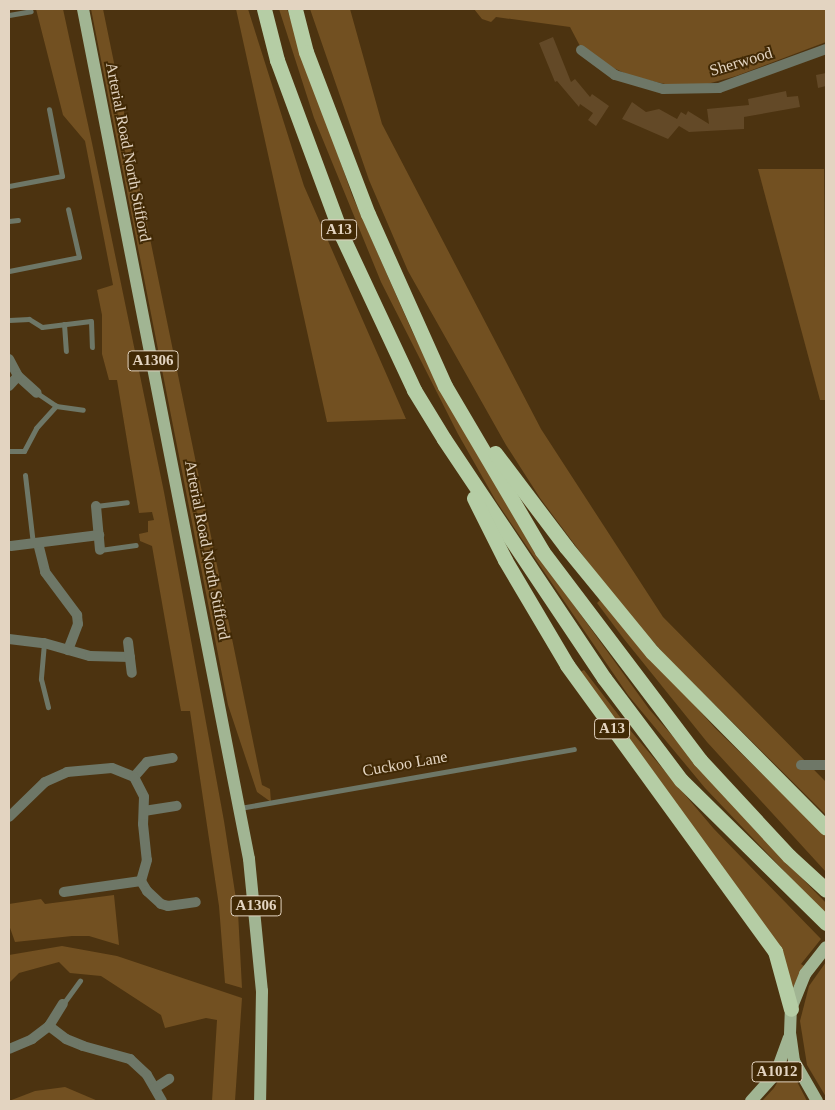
<!DOCTYPE html>
<html>
<head>
<meta charset="utf-8">
<style>
  body { margin:0 }
  #map { position:relative; width:835px; height:1110px; overflow:hidden; background:#4c3310; font-family:"Times New Roman",serif }
  div>[style] { position:absolute }
  [style*='--x'] { left:calc(var(--x)*1px); top:calc(var(--y)*1px); width:calc(var(--w)*1px); rotate:calc(var(--a)*1deg) }
  .green>* { inset:0; background:#725021 }
  .building>* { inset:0; background:#634927 }
  .lane>* { height:5px; margin:-2.5px; padding:0 2.5px; transform-origin:2.5px; border-radius:2.5px; background:#6e7767 }
  .street>* { height:10px; margin:-5px; padding:0 5px; transform-origin:5px; border-radius:5px; background:#6e7767 }
  .primary>* { height:12px; margin:-6px; padding:0 6px; transform-origin:6px; border-radius:6px; background:#a1b593 }
  .highway>* { height:15px; margin:-7.5px; padding:0 7.5px; transform-origin:7.5px; border-radius:7.5px; background:#b5cda5 }
  span { translate:-50% -50%; white-space:nowrap; text-align:center; line-height:1.15; -webkit-text-stroke:4px #412905; paint-order:stroke }
  .shield-label span { padding:1px 4px; background:#412905; border:1px solid; border-radius:4px; -webkit-text-stroke-width:0 }
  .shield-label { font-size:15px; color:#e3d4c1; font-weight:700 }
  .street-label { font-size:16px; color:#e3d4c1 }
  .frame { position:absolute; inset:0; border:10px solid #e3d4c1; pointer-events:none }
</style>
</head>
<body>
<div id="map">
  <div class="green">
    <div style="clip-path:polygon(36px 9px,63px 9px,92px 143px,164px 492px,224px 821px,238px 912px,242px 988px,225px 983px,219px 906px,190px 711px,181px 711px,152px 546px,140px 541px,139px 534px,148px 532px,148px 521px,154px 520px,152px 512px,139px 513px,117px 380px,109px 380px,102px 354px,102px 315px,97px 290px,113px 285px,85px 141px,63px 115px)"></div>
    <div style="clip-path:polygon(91px 9px,103px 9px,262px 785px,270px 789px,271px 802px,257px 792px,228px 705px)"></div>
    <div style="clip-path:polygon(236px 9px,248px 9px,304px 186px,406px 419px,327px 422px)"></div>
    <div style="clip-path:polygon(279px 9px,287px 9px,352px 195px,412px 331px,436px 379px,552px 575px,649px 709px,754px 829px,826px 903px,826px 915px,705px 788px,628px 695px,496px 501px,458px 434px,381px 282px,314px 118px)"></div>
    <div style="clip-path:polygon(310px 9px,350px 9px,382px 124px,541px 429px,663px 617px,826px 782px,826px 815px,665px 655px,616px 600px,540px 498px,506px 445px,408px 271px,369px 180px)"></div>
    <div style="clip-path:polygon(474px 9px,826px 9px,826px 42px,736px 76px,700px 86px,665px 84px,631px 76px,607px 65px,580px 46px,570px 27px,496px 17px,491px 22px,482px 19px)"></div>
    <div style="clip-path:polygon(758px 169px,824px 169px,826px 400px,820px 400px)"></div>
    <div style="clip-path:polygon(600px 600px,715px 728px,826px 836px,826px 872px,707px 742px,624px 639px,597px 603px)"></div>
    <div style="clip-path:polygon(584px 670px,630px 730px,714px 829px,821px 939px,801px 964px,804px 966px,792px 989px,782px 953px,580px 672px)"></div>
    <div style="clip-path:polygon(114px 895px,119px 945px,89px 936px,72px 936px,15px 942px,9px 925px,9px 904px,41px 899px,45px 904px)"></div>
    <div style="clip-path:polygon(62px 946px,117px 956px,242px 998px,235px 1101px,212px 1101px,217px 1020px,206px 1018px,165px 1028px,161px 1015px,101px 976px,70px 973px,59px 962px,19px 973px,9px 983px,9px 955px)"></div>
    <div style="clip-path:polygon(826px 962px,826px 1097px,807px 1065px,800px 1021px,809px 986px)"></div>
    <div style="clip-path:polygon(788px 1064px,807px 1101px,762px 1101px,774px 1088px)"></div>
    <div style="clip-path:polygon(65px 1087px,98px 1101px,9px 1101px,35px 1091px)"></div>
  </div>
  <div class="building">
    <div style="clip-path:polygon(553px 37px,571px 82px,575px 79px,590px 97px,592px 94px,609px 106px,596px 126px,588px 120px,593px 113px,580px 104px,579px 107px,557px 81px,555px 82px,539px 43px)"></div>
    <div style="clip-path:polygon(826px 73px,826px 86px,818px 88px,816px 75px)"></div>
    <div style="clip-path:polygon(786px 91px,787px 97px,798px 96px,800px 107px,744px 117px,744px 129px,689px 132px,679px 126px,668px 139px,622px 119px,632px 102px,646px 112px,659px 109px,677px 119px,681px 112px,686px 115px,688px 111px,709px 124px,707px 109px,749px 105px,748px 99px)"></div>
  </div>
  <div class="lane">
    <div style="--x:9;--y:15;--w:22;--a:-10"></div>
    <div style="--x:9;--y:186;--w:54;--a:-10.7"></div>
    <div style="--x:62;--y:176;--w:68;--a:-101"></div>
    <div style="--x:9;--y:221;--w:9;--a:-6"></div>
    <div style="--x:9;--y:271;--w:71;--a:-11.3"></div>
    <div style="--x:79;--y:257;--w:49;--a:-102.9"></div>
    <div style="--x:9;--y:320;--w:20;--a:-3"></div>
    <div style="--x:29;--y:319;--w:15;--a:32"></div>
    <div style="--x:42;--y:327;--w:49;--a:-7"></div>
    <div style="--x:91;--y:321;--w:26;--a:88"></div>
    <div style="--x:64;--y:324;--w:27;--a:86"></div>
    <div style="--x:37;--y:393;--w:23;--a:34"></div>
    <div style="--x:56;--y:406;--w:27;--a:8"></div>
    <div style="--x:9;--y:451;--w:15;--a:0"></div>
    <div style="--x:24;--y:451;--w:26;--a:-62"></div>
    <div style="--x:36;--y:428;--w:30;--a:-48"></div>
    <div style="--x:25;--y:475;--w:69;--a:83.4"></div>
    <div style="--x:96;--y:506;--w:31;--a:-7"></div>
    <div style="--x:100;--y:550;--w:36;--a:-8"></div>
    <div style="--x:44;--y:643;--w:36;--a:95"></div>
    <div style="--x:41;--y:679;--w:29;--a:76"></div>
    <div style="--x:240;--y:808;--w:339;--a:-10"></div>
    <div style="--x:63;--y:1004;--w:29;--a:-54"></div>
  </div>
  <div class="street">
    <div style="--x:581;--y:50;--w:42;--a:36.3"></div>
    <div style="--x:615;--y:75;--w:50;--a:16.3"></div>
    <div style="--x:663;--y:89;--w:56;--a:-1"></div>
    <div style="--x:719;--y:88;--w:114;--a:-20"></div>
    <div style="--x:9;--y:359;--w:19;--a:62"></div>
    <div style="--x:18;--y:376;--w:25;--a:42"></div>
    <div style="--x:9;--y:386;--w:13;--a:-48"></div>
    <div style="--x:96;--y:506;--w:44;--a:84.8"></div>
    <div style="--x:38;--y:543;--w:30;--a:76"></div>
    <div style="--x:45;--y:572;--w:54;--a:53.3"></div>
    <div style="--x:77;--y:615;--w:9;--a:84"></div>
    <div style="--x:78;--y:624;--w:28;--a:111"></div>
    <div style="--x:11;--y:546;--w:89;--a:-7.1"></div>
    <div style="--x:9;--y:639;--w:35;--a:7"></div>
    <div style="--x:44;--y:643;--w:48;--a:15.8"></div>
    <div style="--x:90;--y:656;--w:40;--a:1.4"></div>
    <div style="--x:128;--y:642;--w:31;--a:83"></div>
    <div style="--x:801;--y:765;--w:25;--a:0"></div>
    <div style="--x:134;--y:777;--w:20;--a:-49"></div>
    <div style="--x:147;--y:762;--w:26;--a:-9"></div>
    <div style="--x:144;--y:811;--w:33;--a:-9"></div>
    <div style="--x:9;--y:817;--w:50;--a:-44.2"></div>
    <div style="--x:45;--y:782;--w:24;--a:-24"></div>
    <div style="--x:67;--y:772;--w:45;--a:-5.1"></div>
    <div style="--x:112;--y:768;--w:24;--a:22"></div>
    <div style="--x:134;--y:777;--w:22;--a:63"></div>
    <div style="--x:144;--y:797;--w:27;--a:92"></div>
    <div style="--x:143;--y:824;--w:36;--a:84"></div>
    <div style="--x:147;--y:860;--w:22;--a:106"></div>
    <div style="--x:141;--y:881;--w:78;--a:171.9"></div>
    <div style="--x:141;--y:881;--w:12;--a:59"></div>
    <div style="--x:147;--y:891;--w:19;--a:43"></div>
    <div style="--x:161;--y:904;--w:7;--a:16"></div>
    <div style="--x:168;--y:906;--w:28;--a:-8"></div>
    <div style="--x:49;--y:1026;--w:21;--a:37"></div>
    <div style="--x:66;--y:1039;--w:18;--a:22"></div>
    <div style="--x:83;--y:1046;--w:49;--a:15.5"></div>
    <div style="--x:130;--y:1059;--w:23;--a:43"></div>
    <div style="--x:147;--y:1075;--w:30;--a:60"></div>
    <div style="--x:9;--y:1049;--w:25;--a:-23"></div>
    <div style="--x:32;--y:1039;--w:21;--a:-37"></div>
    <div style="--x:49;--y:1026;--w:26;--a:-58"></div>
    <div style="--x:155;--y:1088;--w:17;--a:-33"></div>
  </div>
  <div class="primary">
    <div style="--x:83;--y:9;--w:866;--a:78.95"></div>
    <div style="--x:249;--y:859;--w:133;--a:84.4"></div>
    <div style="--x:262;--y:991;--w:110;--a:91"></div>
    <div style="--x:751;--y:1101;--w:38;--a:-48"></div>
    <div style="--x:776;--y:1073;--w:37;--a:-70"></div>
    <div style="--x:817;--y:1101;--w:46;--a:-119.9"></div>
    <div style="--x:794;--y:1061;--w:27;--a:-98"></div>
    <div style="--x:790;--y:1034;--w:25;--a:-88"></div>
    <div style="--x:791;--y:1009;--w:38;--a:-68"></div>
    <div style="--x:805;--y:974;--w:34;--a:-52"></div>
  </div>
  <div class="highway">
    <div style="--x:264;--y:9;--w:53;--a:75.7"></div>
    <div style="--x:277;--y:60;--w:188;--a:69.7"></div>
    <div style="--x:342;--y:236;--w:170;--a:64.9"></div>
    <div style="--x:414;--y:390;--w:57;--a:58.5"></div>
    <div style="--x:444;--y:439;--w:288;--a:56.2"></div>
    <div style="--x:604;--y:678;--w:128;--a:53"></div>
    <div style="--x:681;--y:780;--w:204;--a:44.6"></div>
    <div style="--x:295;--y:9;--w:44;--a:75.7"></div>
    <div style="--x:306;--y:52;--w:173;--a:69.1"></div>
    <div style="--x:368;--y:214;--w:188;--a:65.9"></div>
    <div style="--x:445;--y:386;--w:191;--a:59.5"></div>
    <div style="--x:542;--y:551;--w:262;--a:52.9"></div>
    <div style="--x:700;--y:760;--w:131;--a:47.2"></div>
    <div style="--x:789;--y:856;--w:50;--a:42.6"></div>
    <div style="--x:495;--y:453;--w:118;--a:52.9"></div>
    <div style="--x:566;--y:547;--w:136;--a:50.7"></div>
    <div style="--x:652;--y:652;--w:247;--a:45.3"></div>
    <div style="--x:474;--y:498;--w:69;--a:63.4"></div>
    <div style="--x:505;--y:560;--w:122;--a:59.4"></div>
    <div style="--x:567;--y:665;--w:354;--a:54"></div>
    <div style="--x:775;--y:951;--w:60;--a:74.6"></div>
  </div>
  <div class="shield-label">
    <span style="left:339px;top:230px">A13</span>
    <span style="left:153px;top:361px">A1306</span>
    <span style="left:612px;top:729px">A13</span>
    <span style="left:256px;top:906px">A1306</span>
    <span style="left:777px;top:1072px">A1012</span>
  </div>
  <div class="street-label">
    <span style="left:741px;top:62px;rotate:-17deg">Sherwood</span>
    <span style="left:128px;top:152px;rotate:79deg">Arterial Road North Stifford</span>
    <span style="left:207px;top:550px;rotate:79deg">Arterial Road North Stifford</span>
    <span style="left:405px;top:764px;rotate:-10deg">Cuckoo Lane</span>
  </div>
  <div class="frame"></div>
</div>
</body>
</html>
